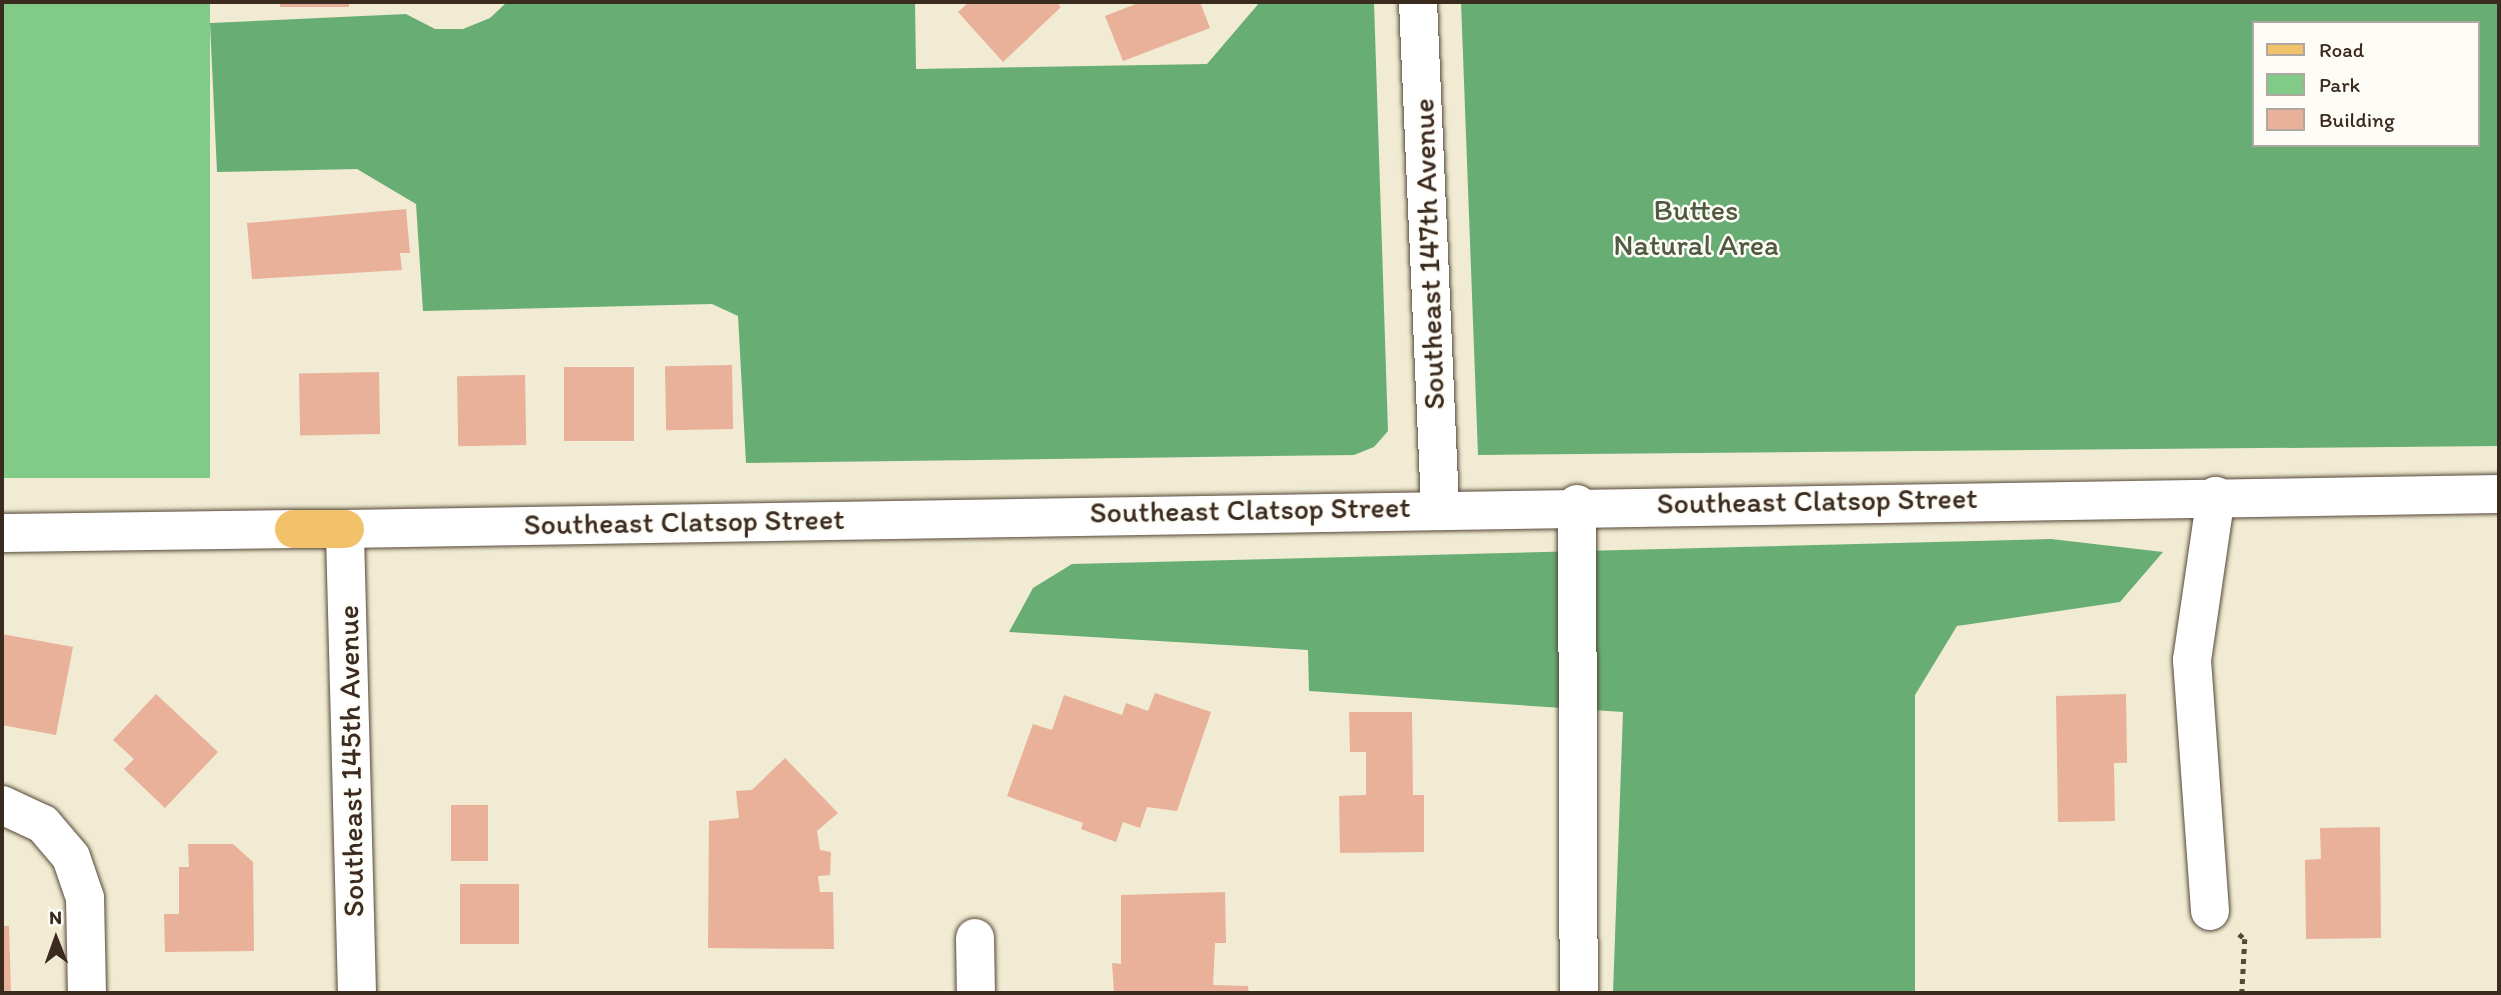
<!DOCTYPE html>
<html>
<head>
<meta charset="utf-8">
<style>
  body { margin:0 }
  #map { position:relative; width:2501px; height:995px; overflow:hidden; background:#f0ebd2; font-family:Itim,sans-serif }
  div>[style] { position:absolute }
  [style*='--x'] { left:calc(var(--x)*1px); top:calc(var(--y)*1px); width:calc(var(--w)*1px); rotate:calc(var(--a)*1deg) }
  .green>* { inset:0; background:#81ca87; transform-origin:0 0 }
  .forest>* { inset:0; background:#68ae74 }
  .building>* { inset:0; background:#e9b09a; transform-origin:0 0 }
  .path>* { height:4.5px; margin-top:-2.25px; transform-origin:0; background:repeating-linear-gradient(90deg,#564739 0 5px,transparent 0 10px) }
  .roads { filter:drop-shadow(0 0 2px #564739) drop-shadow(0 0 2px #564739) }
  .minor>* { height:38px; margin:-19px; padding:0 19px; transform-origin:19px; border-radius:19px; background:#fff }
  .major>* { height:38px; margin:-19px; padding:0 19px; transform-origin:19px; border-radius:19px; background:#f2c26a }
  span { translate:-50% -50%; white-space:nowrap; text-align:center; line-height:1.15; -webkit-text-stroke:5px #fdfcf7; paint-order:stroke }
  .park-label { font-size:30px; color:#505a3e }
  .street-label { font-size:30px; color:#3b2a1e }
  .frame { position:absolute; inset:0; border:4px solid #3b2a1e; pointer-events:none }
  .legend { position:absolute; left:2252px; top:21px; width:228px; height:126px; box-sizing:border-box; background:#fdfcf7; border:2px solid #afa8a0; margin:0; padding:9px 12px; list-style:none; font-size:21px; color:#3b2a1e }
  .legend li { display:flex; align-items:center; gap:14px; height:35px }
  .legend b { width:35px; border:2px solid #afa8a0 }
  .north { position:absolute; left:21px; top:904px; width:70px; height:70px; -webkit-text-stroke:5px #fdfcf7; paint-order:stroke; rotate:359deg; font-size:19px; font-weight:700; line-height:28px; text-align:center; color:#3b2a1e }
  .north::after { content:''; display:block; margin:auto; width:24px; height:32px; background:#3b2a1e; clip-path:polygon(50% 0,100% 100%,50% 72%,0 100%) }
</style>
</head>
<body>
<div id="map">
  <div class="green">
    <div style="left:2px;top:2px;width:208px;height:476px"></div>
  </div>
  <div class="forest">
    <div style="clip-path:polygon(507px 2px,915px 2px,916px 69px,1207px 64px,1260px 2px,1374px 2px,1388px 431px,1374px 447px,1354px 455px,746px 463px,738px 316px,712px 304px,423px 311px,416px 204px,357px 169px,217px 172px,210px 23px,406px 14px,435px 29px,463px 29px,490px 18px)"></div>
    <div style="clip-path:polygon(evenodd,1461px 2px,2499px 2px,2499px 446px,1478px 455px,1461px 2px,2254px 23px,2478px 23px,2478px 145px,2254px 145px,2254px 23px)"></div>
    <div style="clip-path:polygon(2051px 539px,2163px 552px,2120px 602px,1957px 626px,1915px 695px,1915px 993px,1613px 993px,1623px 712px,1309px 691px,1308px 650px,1009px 632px,1033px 588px,1072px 564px)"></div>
  </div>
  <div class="building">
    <div style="left:280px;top:2px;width:69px;height:5px"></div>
    <div style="clip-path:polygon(969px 2px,1056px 2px,1061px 7px,1003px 62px,958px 12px)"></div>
    <div style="clip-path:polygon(1141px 2px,1200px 2px,1210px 28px,1123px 61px,1105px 16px)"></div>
    <div style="clip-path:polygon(406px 209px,410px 253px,400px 253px,402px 270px,252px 279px,247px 223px)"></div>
    <div style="left:732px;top:365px;width:64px;height:67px;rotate:89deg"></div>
    <div style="left:634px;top:367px;width:74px;height:70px;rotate:90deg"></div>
    <div style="left:379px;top:372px;width:62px;height:80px;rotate:89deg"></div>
    <div style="left:525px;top:375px;width:70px;height:68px;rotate:89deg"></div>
    <div style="clip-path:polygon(2px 634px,73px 647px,56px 735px,2px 725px)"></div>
    <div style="clip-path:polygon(1155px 693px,1211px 712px,1177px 811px,1147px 807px,1140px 828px,1123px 822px,1116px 842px,1081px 829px,1083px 823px,1007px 796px,1033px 724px,1052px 730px,1064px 695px,1122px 715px,1126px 703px,1148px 711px)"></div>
    <div style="clip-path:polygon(156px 694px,218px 752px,165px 808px,124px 769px,134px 759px,113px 740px)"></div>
    <div style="clip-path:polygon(2126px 694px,2127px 763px,2114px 763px,2115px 821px,2058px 822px,2056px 696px)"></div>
    <div style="clip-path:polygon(1349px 712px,1412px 712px,1413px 795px,1424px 795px,1424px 852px,1340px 853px,1339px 796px,1366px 795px,1366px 752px,1350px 752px)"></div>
    <div style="clip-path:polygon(785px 758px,838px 813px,817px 831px,820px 850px,831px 852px,830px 875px,818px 876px,820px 892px,833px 892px,834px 949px,708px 948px,709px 821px,739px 818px,736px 791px,752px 790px)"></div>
    <div style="left:488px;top:805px;width:56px;height:37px;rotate:90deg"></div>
    <div style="clip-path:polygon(2380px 827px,2381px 938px,2306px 939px,2305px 860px,2321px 859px,2320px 828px)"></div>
    <div style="clip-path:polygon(188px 844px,233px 844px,253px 862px,254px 951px,165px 952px,164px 914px,179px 914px,179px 867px,189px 867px)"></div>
    <div style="left:460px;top:884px;width:59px;height:60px"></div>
    <div style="clip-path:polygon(1225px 892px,1226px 943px,1215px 943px,1213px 985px,1248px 986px,1249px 993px,1114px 993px,1112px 963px,1121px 964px,1121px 895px)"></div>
    <div style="clip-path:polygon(2px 926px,9px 926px,11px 993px,2px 993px)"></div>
  </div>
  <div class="path">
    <div style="--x:2239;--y:934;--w:8;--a:40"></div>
    <div style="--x:2245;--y:939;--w:54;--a:93.2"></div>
  </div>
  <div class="roads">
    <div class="minor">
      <div style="--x:1418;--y:2;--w:504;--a:87.5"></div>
      <div style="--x:1577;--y:504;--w:489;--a:89.8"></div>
      <div style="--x:2;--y:533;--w:292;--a:-0.8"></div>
      <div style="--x:2;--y:805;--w:45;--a:24.9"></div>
      <div style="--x:43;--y:824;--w:43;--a:49.7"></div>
      <div style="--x:71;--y:857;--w:43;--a:71.1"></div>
      <div style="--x:85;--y:898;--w:95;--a:88.8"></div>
      <div style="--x:2210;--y:911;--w:252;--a:-94.1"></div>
      <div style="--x:2192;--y:660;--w:166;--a:-81.7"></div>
      <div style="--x:975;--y:938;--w:55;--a:89"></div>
      <div style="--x:357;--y:993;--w:464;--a:-91.5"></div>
      <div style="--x:345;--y:529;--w:2154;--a:-0.93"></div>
    </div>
    <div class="major">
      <div style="--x:294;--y:529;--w:51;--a:0"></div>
    </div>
  </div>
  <div class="park-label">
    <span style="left:1696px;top:227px">Buttes<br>Natural Area</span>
  </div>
  <div class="street-label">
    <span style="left:1429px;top:254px;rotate:-92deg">Southeast 147th Avenue</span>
    <span style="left:1817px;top:501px;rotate:-1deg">Southeast Clatsop Street</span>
    <span style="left:1250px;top:510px;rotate:-1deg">Southeast Clatsop Street</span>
    <span style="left:684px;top:522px;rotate:-1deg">Southeast Clatsop Street</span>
    <span style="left:351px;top:761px;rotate:-91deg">Southeast 145th Avenue</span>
  </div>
  <div class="frame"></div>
  <ul class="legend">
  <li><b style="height:9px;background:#f2c26a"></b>Road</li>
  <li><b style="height:19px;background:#81ca87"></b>Park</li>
  <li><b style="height:19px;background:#e9b09a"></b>Building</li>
  </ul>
  <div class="north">N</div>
</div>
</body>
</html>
